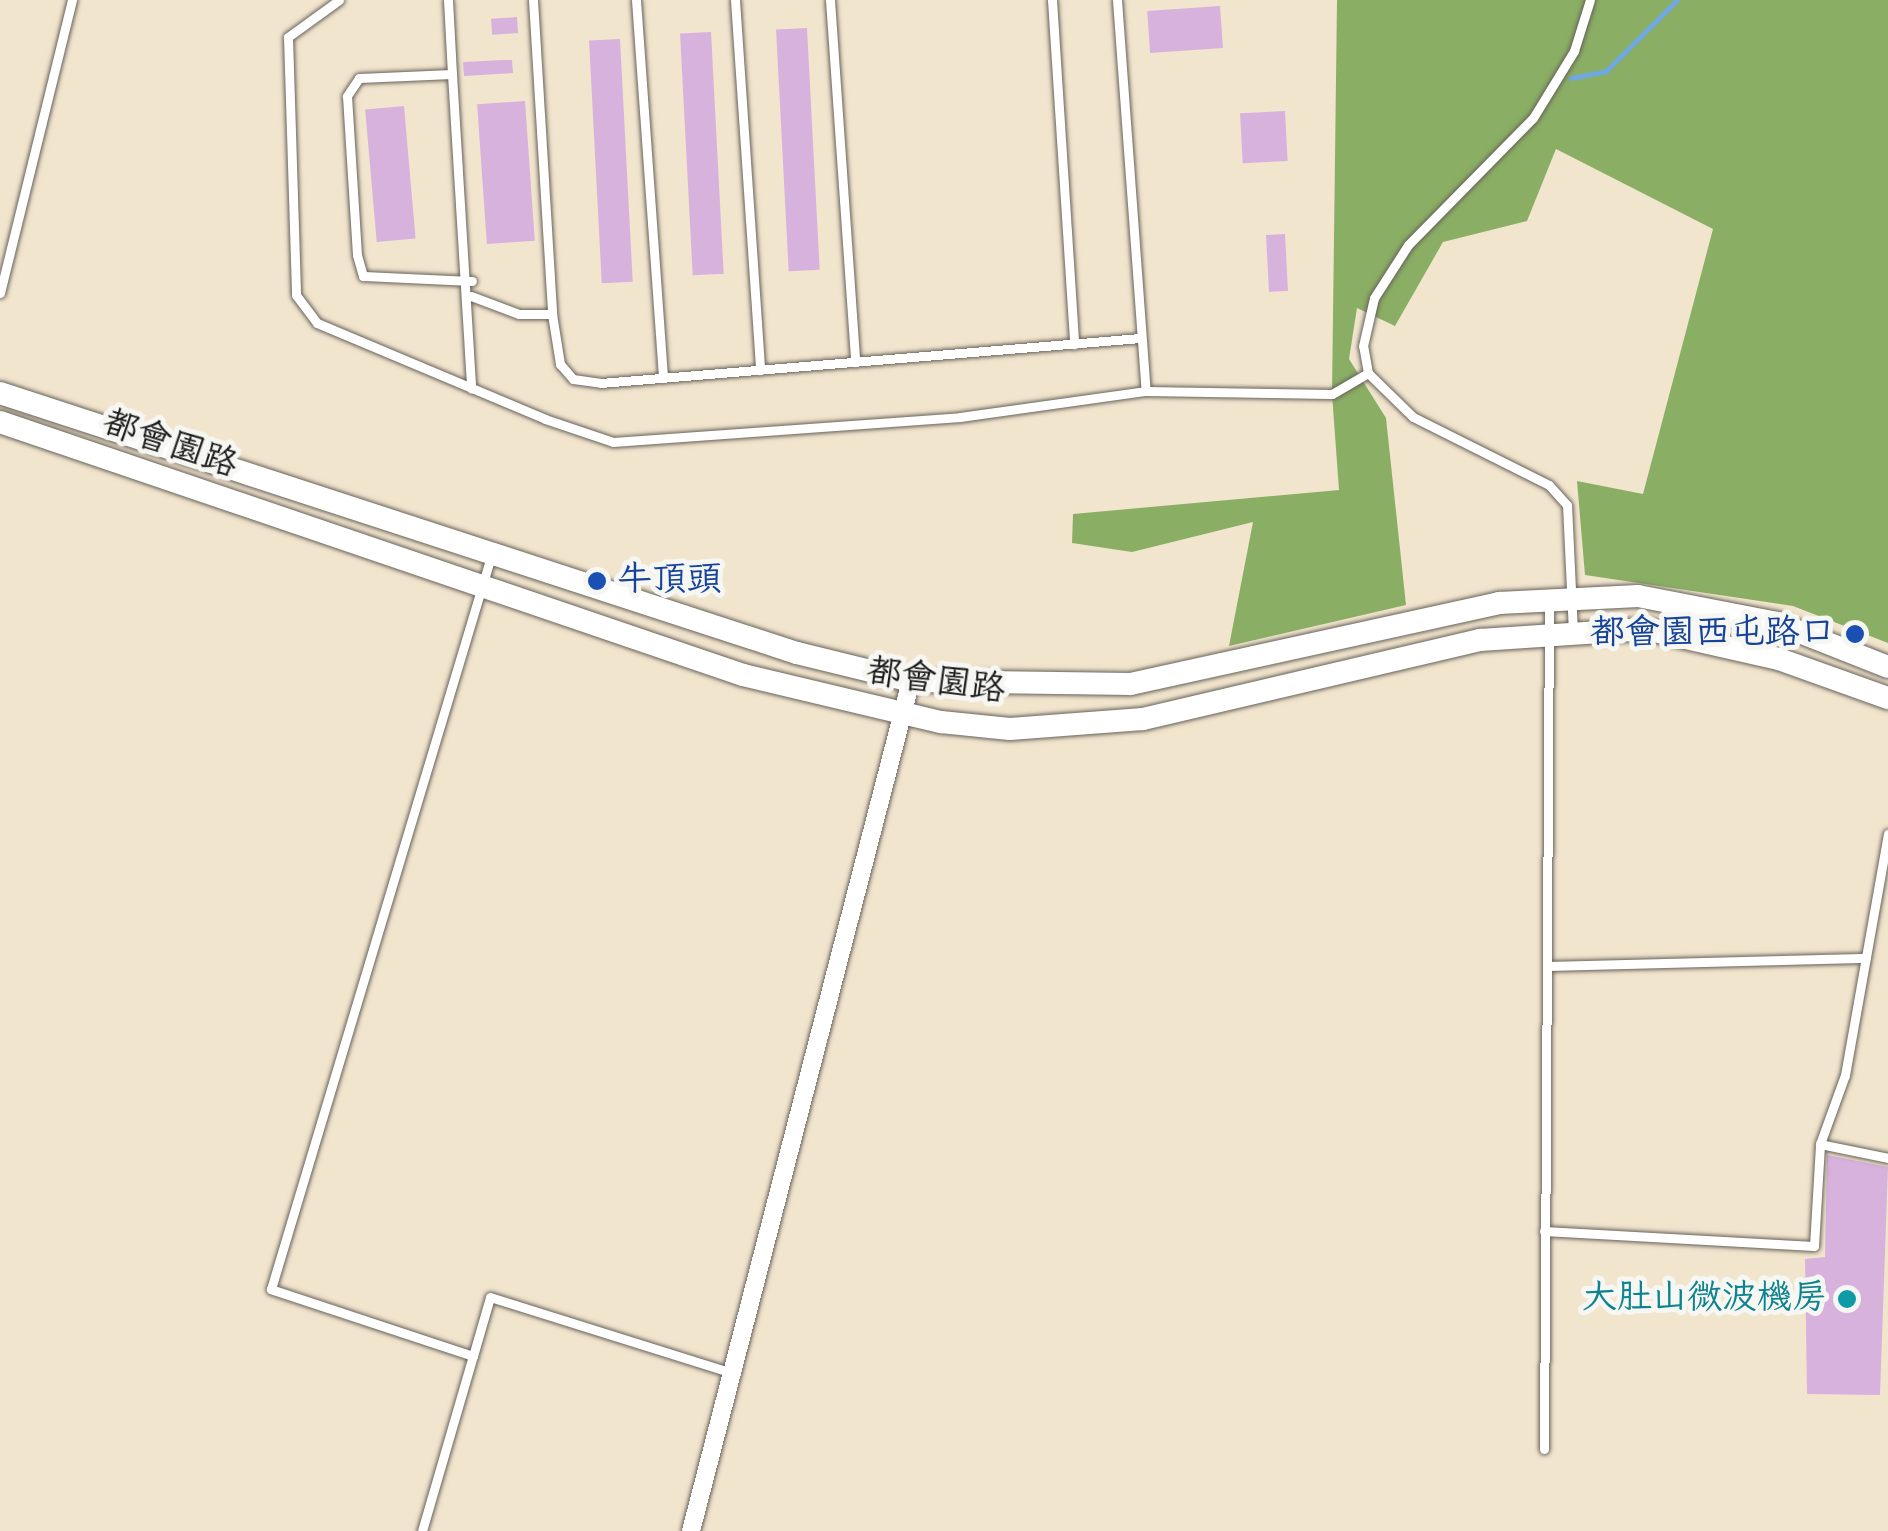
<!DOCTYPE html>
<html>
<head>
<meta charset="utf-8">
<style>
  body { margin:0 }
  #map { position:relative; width:1888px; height:1531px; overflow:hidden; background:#f2e5ce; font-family:Kalam,"LXGW WenKai TC",sans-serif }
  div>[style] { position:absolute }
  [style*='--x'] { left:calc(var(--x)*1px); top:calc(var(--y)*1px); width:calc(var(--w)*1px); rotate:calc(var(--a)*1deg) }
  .forest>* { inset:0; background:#8aaf64 }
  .stream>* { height:5px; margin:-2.5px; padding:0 2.5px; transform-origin:2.5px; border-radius:2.5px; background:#6fa8df }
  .building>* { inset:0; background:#d7b2dd; transform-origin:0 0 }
  .roads { filter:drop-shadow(0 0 2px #67625a) drop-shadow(0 0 2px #67625a) }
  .service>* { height:9px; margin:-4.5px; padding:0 4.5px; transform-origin:4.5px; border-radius:4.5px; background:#fff }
  .minor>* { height:18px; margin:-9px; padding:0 9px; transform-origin:9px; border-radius:9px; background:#fff }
  .tertiary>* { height:22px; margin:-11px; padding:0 11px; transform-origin:11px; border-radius:11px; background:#fff }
  .dots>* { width:28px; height:28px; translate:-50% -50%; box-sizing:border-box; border:5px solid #f6f6f2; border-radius:50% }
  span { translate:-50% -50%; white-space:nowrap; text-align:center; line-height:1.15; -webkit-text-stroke:10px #f6f6f2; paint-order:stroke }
  .street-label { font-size:35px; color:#1c1c1c }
  .transit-label { font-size:35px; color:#164399 }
  .left { translate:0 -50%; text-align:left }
  .right { translate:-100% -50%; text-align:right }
  .culture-label { font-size:35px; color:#0d838f }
</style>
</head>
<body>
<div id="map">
  <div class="forest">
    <div style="clip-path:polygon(1337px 0,1888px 0,1888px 643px,1793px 606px,1585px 575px,1577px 481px,1643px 494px,1713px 229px,1556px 149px,1527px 221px,1443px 242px,1395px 326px,1357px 308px,1349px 359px,1386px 418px,1406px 605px,1229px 646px,1253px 522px,1132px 552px,1072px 543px,1073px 514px,1339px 490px,1332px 394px)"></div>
  </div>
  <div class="stream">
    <div style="--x:1571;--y:78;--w:36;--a:-11"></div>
    <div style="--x:1606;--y:71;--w:100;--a:-45"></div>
  </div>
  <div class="building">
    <div style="left:1220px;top:6px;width:42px;height:73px;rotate:86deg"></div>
    <div style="left:517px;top:17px;width:16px;height:26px;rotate:86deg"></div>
    <div style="left:807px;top:28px;width:242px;height:31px;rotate:87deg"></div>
    <div style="left:711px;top:32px;width:242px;height:31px;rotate:87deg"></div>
    <div style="left:620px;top:39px;width:243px;height:31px;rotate:87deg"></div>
    <div style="clip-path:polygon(502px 60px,512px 60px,513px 73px,464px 76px,463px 62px)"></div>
    <div style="left:525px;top:101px;width:140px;height:48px;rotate:86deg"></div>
    <div style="left:404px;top:106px;width:133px;height:39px;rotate:85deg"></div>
    <div style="left:1285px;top:111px;width:50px;height:45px;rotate:87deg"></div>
    <div style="left:1285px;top:234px;width:57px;height:19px;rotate:87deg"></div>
    <div style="clip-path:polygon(1827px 1155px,1888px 1167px,1880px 1395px,1807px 1394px,1805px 1259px,1825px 1257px)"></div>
  </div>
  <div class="roads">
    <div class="service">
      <div style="--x:339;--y:0;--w:63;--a:144"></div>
      <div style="--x:288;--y:37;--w:258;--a:88.2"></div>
      <div style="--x:296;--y:295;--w:35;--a:53"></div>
      <div style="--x:317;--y:323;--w:247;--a:22.8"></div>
      <div style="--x:545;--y:419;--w:72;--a:18.7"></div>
      <div style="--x:613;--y:442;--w:348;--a:-4.1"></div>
      <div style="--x:960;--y:417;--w:188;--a:-8"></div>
      <div style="--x:1146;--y:391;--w:186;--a:0.9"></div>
      <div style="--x:1332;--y:394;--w:42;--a:-30.3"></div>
      <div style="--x:448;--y:0;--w:74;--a:86.9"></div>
      <div style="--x:452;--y:74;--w:93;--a:177.5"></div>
      <div style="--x:359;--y:78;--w:22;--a:124"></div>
      <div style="--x:347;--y:96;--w:159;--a:86.4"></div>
      <div style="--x:357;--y:255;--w:22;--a:74"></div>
      <div style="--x:363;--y:276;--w:109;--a:2.6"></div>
      <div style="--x:533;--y:0;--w:315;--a:86.5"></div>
      <div style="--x:636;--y:0;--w:379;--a:85.9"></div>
      <div style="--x:735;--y:0;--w:371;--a:86.1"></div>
      <div style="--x:830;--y:0;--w:363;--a:86"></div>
      <div style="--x:1052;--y:0;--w:345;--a:86.3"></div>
      <div style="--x:1117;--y:0;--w:392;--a:85.8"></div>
      <div style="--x:452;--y:74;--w:315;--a:86.5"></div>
      <div style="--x:0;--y:293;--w:302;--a:-76.2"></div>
      <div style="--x:471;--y:296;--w:51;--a:20.6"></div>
      <div style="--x:519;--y:314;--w:33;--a:0"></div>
      <div style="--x:552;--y:314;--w:51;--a:80.9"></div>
      <div style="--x:560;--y:364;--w:20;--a:49"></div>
      <div style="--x:573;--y:379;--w:28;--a:8"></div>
      <div style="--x:601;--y:383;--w:541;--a:-4.77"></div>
      <div style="--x:1573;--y:632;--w:127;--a:-92.7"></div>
      <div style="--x:1567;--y:505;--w:27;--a:-132"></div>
      <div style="--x:1549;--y:485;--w:152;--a:-153.4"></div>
      <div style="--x:1413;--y:417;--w:63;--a:-135.6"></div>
      <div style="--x:1368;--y:373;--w:27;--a:-100"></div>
      <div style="--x:1363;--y:346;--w:49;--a:-77.1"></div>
      <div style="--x:1374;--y:298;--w:63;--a:-57.3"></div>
      <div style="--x:1408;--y:245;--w:178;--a:-45.5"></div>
      <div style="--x:1533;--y:118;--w:79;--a:-58.5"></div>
      <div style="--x:1574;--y:51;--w:53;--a:-72.6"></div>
      <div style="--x:1552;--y:966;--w:314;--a:-1.5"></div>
      <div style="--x:1820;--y:1144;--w:69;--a:11.6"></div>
      <div style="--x:1544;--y:1231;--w:270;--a:3.2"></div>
      <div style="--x:1814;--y:1246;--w:102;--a:-86.6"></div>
      <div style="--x:1820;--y:1144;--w:73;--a:-70.1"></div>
      <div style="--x:1845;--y:1075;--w:245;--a:-79.9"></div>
      <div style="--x:473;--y:1356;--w:61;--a:-73.9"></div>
      <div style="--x:490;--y:1297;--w:254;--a:17.4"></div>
      <div style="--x:1544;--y:1449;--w:845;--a:-89.66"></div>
      <div style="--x:422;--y:1531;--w:182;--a:-73.8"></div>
      <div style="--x:473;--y:1356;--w:213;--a:-161.7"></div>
      <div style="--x:271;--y:1289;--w:768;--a:-73.29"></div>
    </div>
    <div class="minor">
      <div style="--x:691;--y:1531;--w:878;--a:-75.49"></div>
    </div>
    <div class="tertiary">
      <div style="--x:0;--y:393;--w:838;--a:18.07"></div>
      <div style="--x:797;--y:653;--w:117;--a:13.8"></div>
      <div style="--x:911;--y:681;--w:220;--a:0.8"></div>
      <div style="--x:1131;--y:684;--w:377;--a:-12.4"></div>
      <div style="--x:1499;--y:603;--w:139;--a:-2.9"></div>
      <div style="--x:1638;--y:596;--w:142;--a:11"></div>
      <div style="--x:1777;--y:623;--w:119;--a:21.6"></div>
      <div style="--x:0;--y:422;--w:785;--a:18.8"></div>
      <div style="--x:743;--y:675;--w:204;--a:13.4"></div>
      <div style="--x:941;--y:722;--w:69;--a:5.8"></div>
      <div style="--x:1010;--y:729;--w:133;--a:-4.3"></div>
      <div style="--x:1143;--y:719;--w:346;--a:-13.2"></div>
      <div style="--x:1480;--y:640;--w:166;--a:-3.8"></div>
      <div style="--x:1646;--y:629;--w:136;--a:12.7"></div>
      <div style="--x:1779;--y:659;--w:116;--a:19.7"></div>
    </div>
  </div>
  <div class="dots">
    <div style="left:597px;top:581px;background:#1a4fb4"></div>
    <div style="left:1855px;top:634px;background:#1a4fb4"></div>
    <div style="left:1847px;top:1299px;background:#0f9aa8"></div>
  </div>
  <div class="street-label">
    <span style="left:170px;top:445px;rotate:19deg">都會園路</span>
    <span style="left:936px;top:682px;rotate:8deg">都會園路</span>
  </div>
  <div class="transit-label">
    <span class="left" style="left:617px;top:581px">牛頂頭</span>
    <span class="right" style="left:1835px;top:634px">都會園西屯路口</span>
  </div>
  <div class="culture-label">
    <span class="right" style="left:1827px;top:1299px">大肚山微波機房</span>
  </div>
</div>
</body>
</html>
